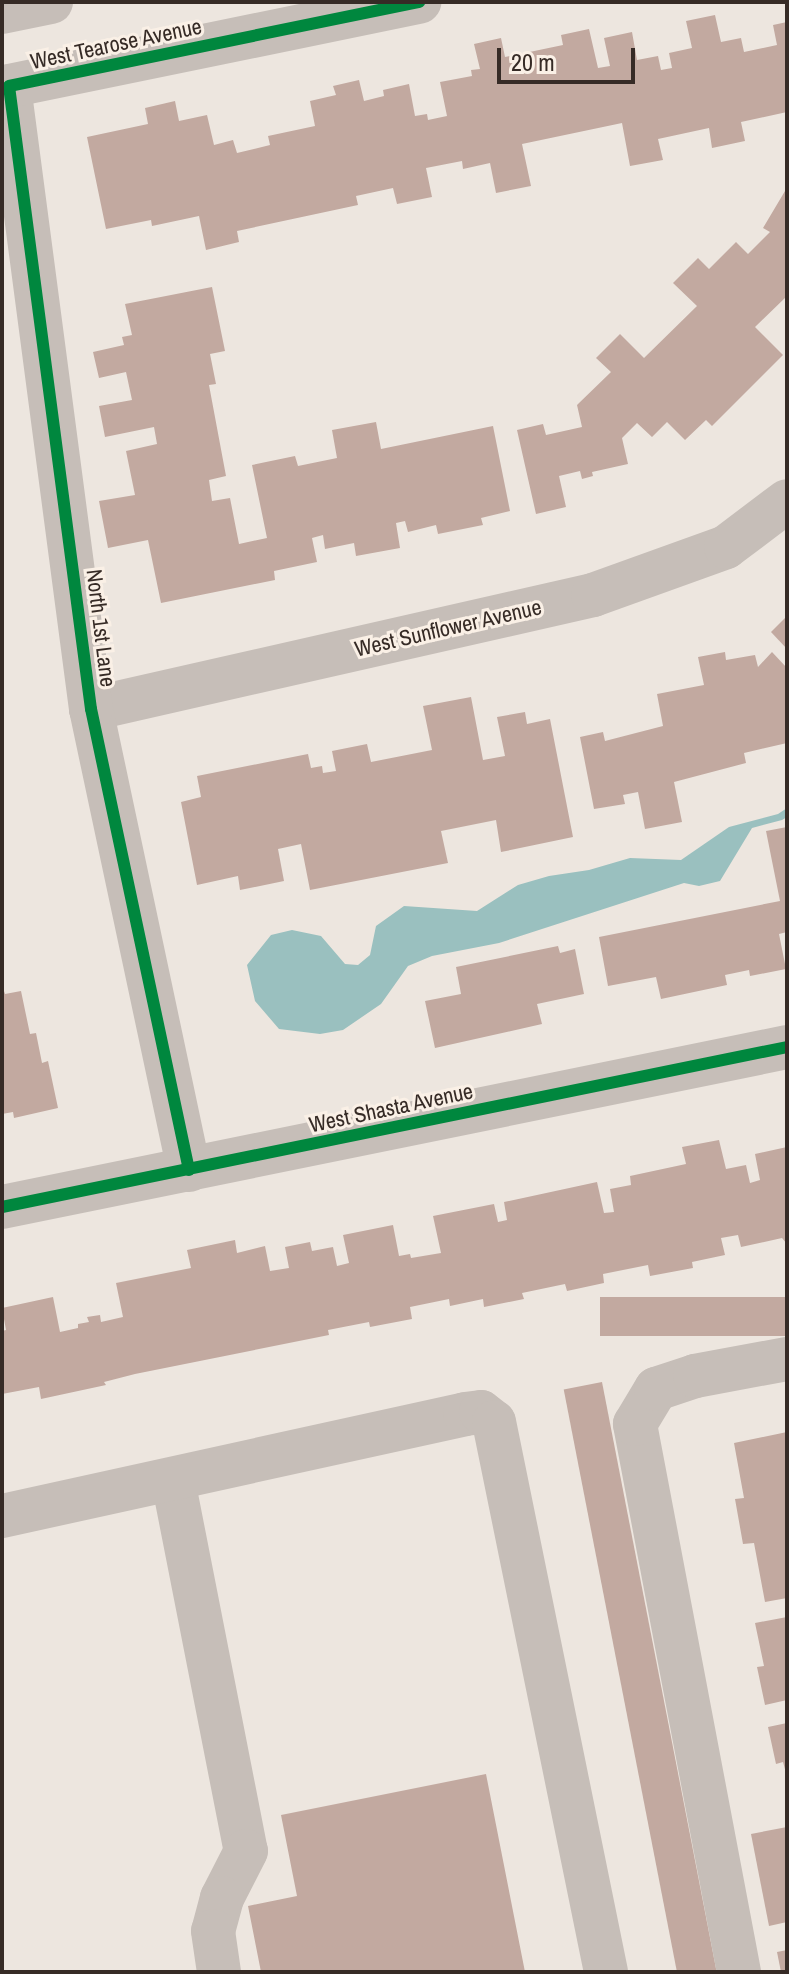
<!DOCTYPE html>
<html>
<head>
<meta charset="utf-8">
<style>
  body { margin:0 }
  #map { position:relative; width:789px; height:1974px; overflow:hidden; background:#ede6df; font-family:"Archivo Narrow",sans-serif }
  div>[style] { position:absolute }
  [style*='--x'] { left:calc(var(--x)*1px); top:calc(var(--y)*1px); width:calc(var(--w)*1px); rotate:calc(var(--a)*1deg) }
  .water>* { inset:0; background:#9ac0bf }
  .building>* { inset:0; background:#c2a9a0; transform-origin:0 0 }
  .minor>* { height:44px; margin:-22px; padding:0 22px; transform-origin:22px; border-radius:22px; background:#c6beb8 }
  .cycleway>* { height:12px; margin:-6px; padding:0 6px; transform-origin:6px; border-radius:6px; background:#00873e }
  span { translate:-50% -50%; white-space:nowrap; text-align:center; line-height:1.15; -webkit-text-stroke:6px #faf0e6; paint-order:stroke }
  .street-label { font-size:22px; color:#362b26 }
  .frame { position:absolute; inset:0; border:4px solid #362b26; pointer-events:none }
  .scale { position:absolute; left:497px; top:48px; width:138px; height:36px; box-sizing:border-box; border:4px solid #362b26; border-top:0; padding-left:10px; font-size:24px; line-height:28px; white-space:nowrap; color:#362b26; -webkit-text-stroke:6px #faf0e6; paint-order:stroke }
</style>
</head>
<body>
<div id="map">
  <div class="water">
    <div style="clip-path:polygon(787px 808px,787px 817px,782px 820px,752px 828px,720px 881px,699px 886px,684px 883px,499px 943px,432px 956px,408px 966px,381px 1004px,343px 1030px,320px 1034px,279px 1029px,255px 1001px,247px 965px,271px 935px,292px 930px,321px 936px,345px 964px,358px 965px,370px 955px,376px 926px,404px 906px,477px 911px,518px 885px,549px 876px,589px 870px,630px 858px,681px 860px,729px 827px,778px 814px)"></div>
  </div>
  <div class="building">
    <div style="clip-path:polygon(715px 15px,721px 42px,741px 38px,744px 52px,777px 45px,773px 25px,787px 22px,787px 112px,741px 122px,745px 141px,712px 148px,709px 128px,658px 139px,663px 160px,630px 166px,622px 123px,522px 144px,531px 186px,496px 193px,490px 163px,463px 169px,462px 161px,426px 168px,432px 197px,397px 204px,393px 188px,356px 196px,358px 205px,237px 231px,239px 242px,206px 250px,199px 216px,152px 226px,151px 220px,106px 229px,87px 137px,148px 124px,145px 108px,175px 101px,179px 121px,207px 115px,214px 145px,233px 140px,237px 153px,270px 145px,268px 136px,315px 126px,310px 101px,336px 95px,333px 86px,359px 80px,364px 101px,384px 96px,383px 90px,409px 84px,415px 116px,427px 114px,428px 120px,447px 116px,440px 82px,472px 76px,471px 70px,480px 69px,474px 44px,501px 38px,505px 57px,563px 45px,561px 35px,589px 29px,598px 68px,610px 66px,604px 38px,632px 32px,637px 60px,658px 56px,661px 70px,672px 68px,669px 53px,692px 48px,686px 21px)"></div>
    <div style="clip-path:polygon(785px 191px,787px 296px,755px 327px,783px 355px,712px 426px,706px 420px,685px 440px,667px 422px,652px 437px,637px 423px,622px 438px,628px 464px,592px 472px,593px 476px,582px 479px,580px 471px,559px 476px,566px 507px,536px 514px,517px 430px,543px 424px,546px 435px,582px 427px,577px 405px,611px 372px,596px 358px,620px 334px,644px 358px,697px 306px,673px 283px,698px 258px,709px 269px,736px 242px,748px 254px,770px 232px,763px 228px)"></div>
    <div style="clip-path:polygon(212px 287px,225px 351px,210px 354px,216px 384px,209px 385px,226px 476px,209px 480px,212px 501px,230px 498px,239px 544px,267px 538px,252px 465px,295px 456px,298px 466px,337px 458px,332px 430px,376px 422px,381px 449px,493px 426px,510px 511px,481px 518px,483px 525px,438px 534px,436px 525px,408px 532px,405px 521px,396px 523px,400px 548px,356px 556px,354px 543px,325px 549px,323px 535px,312px 538px,317px 562px,274px 571px,275px 580px,161px 603px,148px 540px,108px 548px,99px 501px,135px 495px,126px 451px,157px 444px,154px 427px,105px 437px,99px 406px,132px 400px,126px 372px,99px 378px,93px 352px,124px 345px,122px 337px,132px 335px,125px 304px)"></div>
    <div style="clip-path:polygon(787px 616px,787px 649px,771px 632px)"></div>
    <div style="clip-path:polygon(725px 652px,726px 660px,755px 655px,758px 667px,772px 652px,787px 668px,787px 743px,744px 753px,746px 763px,674px 782px,682px 822px,645px 829px,638px 792px,623px 795px,625px 804px,594px 809px,580px 737px,603px 732px,605px 741px,663px 726px,657px 694px,704px 685px,698px 657px)"></div>
    <div style="clip-path:polygon(471px 697px,483px 760px,505px 756px,497px 717px,525px 712px,527px 724px,550px 719px,573px 837px,501px 852px,496px 820px,441px 831px,448px 863px,310px 890px,301px 844px,278px 849px,284px 881px,240px 890px,238px 876px,197px 885px,181px 802px,201px 797px,197px 776px,308px 754px,311px 768px,322px 766px,323px 773px,336px 771px,332px 751px,367px 744px,371px 762px,432px 750px,423px 706px)"></div>
    <div style="clip-path:polygon(787px 827px,787px 932px,779px 934px,786px 969px,750px 976px,749px 970px,725px 975px,727px 985px,661px 999px,656px 977px,608px 986px,599px 937px,780px 901px,766px 831px)"></div>
    <div style="clip-path:polygon(558px 946px,560px 953px,575px 949px,584px 994px,537px 1004px,542px 1024px,435px 1048px,425px 1001px,461px 994px,456px 967px)"></div>
    <div style="clip-path:polygon(2px 985px,5px 994px,21px 991px,30px 1034px,36px 1033px,42px 1063px,48px 1061px,58px 1108px,14px 1118px,13px 1112px,2px 1114px)"></div>
    <div style="clip-path:polygon(719px 1140px,726px 1169px,746px 1165px,750px 1183px,760px 1180px,755px 1154px,787px 1147px,787px 1244px,782px 1238px,741px 1247px,738px 1235px,721px 1238px,725px 1255px,692px 1262px,693px 1268px,650px 1276px,648px 1265px,603px 1274px,604px 1283px,567px 1291px,565px 1284px,522px 1293px,524px 1299px,484px 1307px,483px 1299px,450px 1306px,449px 1299px,410px 1307px,412px 1319px,370px 1327px,369px 1322px,328px 1330px,329px 1335px,135px 1374px,104px 1382px,106px 1385px,41px 1399px,39px 1387px,2px 1394px,2px 1331px,6px 1330px,2px 1308px,53px 1297px,60px 1332px,78px 1328px,78px 1324px,89px 1322px,87px 1317px,100px 1315px,101px 1322px,123px 1317px,116px 1283px,191px 1268px,187px 1250px,235px 1240px,237px 1253px,265px 1246px,270px 1271px,289px 1268px,285px 1247px,310px 1242px,312px 1251px,333px 1247px,337px 1266px,349px 1263px,343px 1235px,393px 1225px,399px 1256px,410px 1254px,411px 1258px,441px 1253px,433px 1216px,494px 1204px,498px 1222px,507px 1220px,504px 1202px,597px 1182px,604px 1213px,614px 1212px,610px 1189px,631px 1185px,630px 1176px,686px 1164px,682px 1147px)"></div>
    <div style="left:787px;top:1297px;width:39px;height:187px;rotate:90deg"></div>
    <div style="left:602px;top:1382px;width:601px;height:39px;rotate:79deg"></div>
    <div style="clip-path:polygon(787px 1432px,787px 1598px,765px 1602px,754px 1543px,743px 1544px,735px 1499px,744px 1498px,734px 1443px)"></div>
    <div style="clip-path:polygon(787px 1617px,787px 1700px,765px 1705px,757px 1667px,764px 1666px,755px 1623px)"></div>
    <div style="clip-path:polygon(787px 1723px,787px 1773px,786px 1773px,783px 1762px,776px 1764px,768px 1727px)"></div>
    <div style="clip-path:polygon(486px 1774px,525px 1972px,261px 1972px,248px 1906px,297px 1896px,281px 1815px)"></div>
    <div style="clip-path:polygon(787px 1827px,787px 1922px,769px 1926px,751px 1834px)"></div>
    <div style="clip-path:polygon(787px 1950px,787px 1972px,781px 1972px,777px 1952px)"></div>
  </div>
  <div class="minor">
    <div style="--x:2;--y:12;--w:50;--a:-11.5"></div>
    <div style="--x:91;--y:709;--w:515;--a:-12.79"></div>
    <div style="--x:593;--y:595;--w:141;--a:-19.8"></div>
    <div style="--x:726;--y:547;--w:76;--a:-37"></div>
    <div style="--x:189;--y:1170;--w:471;--a:-102"></div>
    <div style="--x:91;--y:709;--w:628;--a:-97.5"></div>
    <div style="--x:9;--y:86;--w:419;--a:-11.6"></div>
    <div style="--x:2;--y:1207;--w:801;--a:-11.52"></div>
    <div style="--x:173;--y:1480;--w:378;--a:78.9"></div>
    <div style="--x:246;--y:1851;--w:53;--a:117.1"></div>
    <div style="--x:222;--y:1898;--w:34;--a:105"></div>
    <div style="--x:213;--y:1931;--w:41;--a:81.7"></div>
    <div style="--x:2;--y:1516;--w:474;--a:-12.4"></div>
    <div style="--x:465;--y:1414;--w:16;--a:-7"></div>
    <div style="--x:481;--y:1412;--w:16;--a:38"></div>
    <div style="--x:494;--y:1422;--w:561;--a:78.49"></div>
    <div style="--x:739;--y:1972;--w:558;--a:-100.75"></div>
    <div style="--x:635;--y:1424;--w:41;--a:-59"></div>
    <div style="--x:656;--y:1389;--w:41;--a:-18.4"></div>
    <div style="--x:695;--y:1376;--w:94;--a:-10.5"></div>
  </div>
  <div class="cycleway">
    <div style="--x:189;--y:1170;--w:471;--a:-102"></div>
    <div style="--x:91;--y:709;--w:628;--a:-97.5"></div>
    <div style="--x:9;--y:86;--w:419;--a:-11.6"></div>
    <div style="--x:2;--y:1207;--w:801;--a:-11.52"></div>
  </div>
  <div class="street-label">
    <span style="left:116px;top:44px;rotate:-12deg">West Tearose Avenue</span>
    <span style="left:101px;top:628px;rotate:83deg">North 1st Lane</span>
    <span style="left:448px;top:628px;rotate:-13deg">West Sunflower Avenue</span>
    <span style="left:391px;top:1108px;rotate:-12deg">West Shasta Avenue</span>
  </div>
  <div class="frame"></div>
  <div class="scale">20 m</div>
</div>
</body>
</html>
